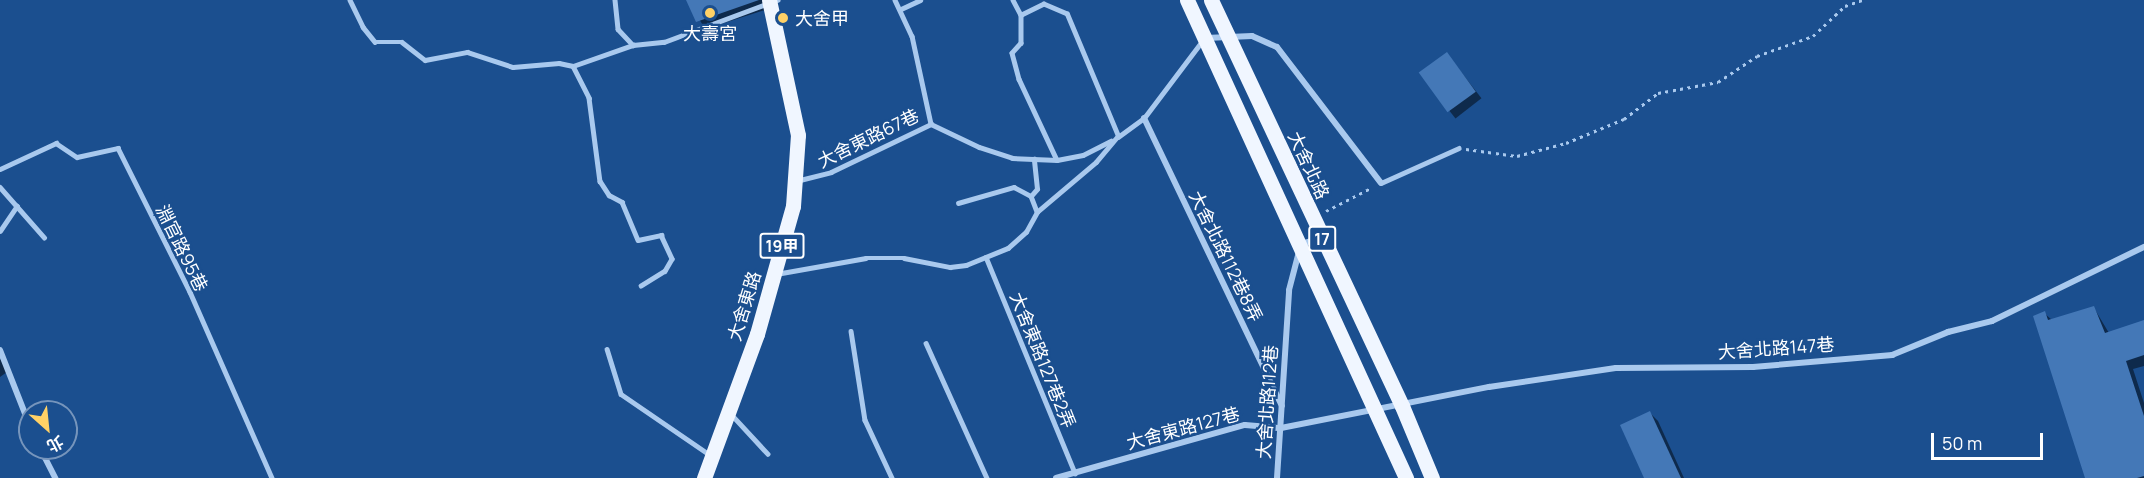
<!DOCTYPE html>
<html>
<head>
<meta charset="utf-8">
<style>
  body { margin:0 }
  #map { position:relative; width:2144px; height:478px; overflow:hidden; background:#1b4f8f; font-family:Manrope,"Noto Sans TC",sans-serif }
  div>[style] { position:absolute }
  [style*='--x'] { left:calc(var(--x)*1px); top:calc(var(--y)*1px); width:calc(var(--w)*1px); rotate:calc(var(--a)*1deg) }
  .shadow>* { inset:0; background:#0007; transform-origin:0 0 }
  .building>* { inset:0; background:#4478b7; transform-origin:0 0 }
  .path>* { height:3px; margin-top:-1.5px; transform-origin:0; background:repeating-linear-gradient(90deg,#a9c9ee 0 3px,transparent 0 7.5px) }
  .lane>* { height:4.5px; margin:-2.25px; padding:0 2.25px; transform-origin:2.25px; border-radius:2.25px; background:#a9c9ee }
  .street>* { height:6px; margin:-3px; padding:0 3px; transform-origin:3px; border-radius:3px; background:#a9c9ee }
  .primary>* { height:15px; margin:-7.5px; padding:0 7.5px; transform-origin:7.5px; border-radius:7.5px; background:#f0f6ff }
  .dots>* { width:16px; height:16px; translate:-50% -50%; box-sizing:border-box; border:3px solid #1b4f8f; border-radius:50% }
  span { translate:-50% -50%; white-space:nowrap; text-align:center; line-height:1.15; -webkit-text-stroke:4.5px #1b4f8f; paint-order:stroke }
  .shield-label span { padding:2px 4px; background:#1b4f8f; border:2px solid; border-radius:4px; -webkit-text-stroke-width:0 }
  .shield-label { font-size:16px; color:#fff; font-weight:700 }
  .poi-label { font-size:18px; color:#fff }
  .left { translate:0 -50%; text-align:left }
  .street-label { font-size:18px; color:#fff }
  .north { position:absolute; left:18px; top:400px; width:60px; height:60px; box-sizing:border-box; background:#1b4f8f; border:2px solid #7695bc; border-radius:50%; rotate:153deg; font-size:16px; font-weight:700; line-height:24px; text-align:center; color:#fff }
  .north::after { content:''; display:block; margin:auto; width:21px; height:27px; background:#ffd166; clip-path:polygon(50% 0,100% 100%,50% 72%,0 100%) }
  .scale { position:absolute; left:1931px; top:433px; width:112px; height:27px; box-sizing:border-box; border:3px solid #fff; border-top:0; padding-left:8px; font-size:18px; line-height:21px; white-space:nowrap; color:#fff; -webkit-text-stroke:4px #1b4f8f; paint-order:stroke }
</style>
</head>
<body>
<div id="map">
  <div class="shadow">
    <div style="clip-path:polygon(688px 0,762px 0,765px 10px,705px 29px)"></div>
    <div style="left:1447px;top:54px;width:56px;height:33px;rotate:52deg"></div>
    <div style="clip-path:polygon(2094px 308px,2109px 333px,2144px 322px,2144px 366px,2133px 369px,2144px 403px,2144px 478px,2087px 478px,2044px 313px,2052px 320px)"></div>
    <div style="clip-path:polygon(0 358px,7px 372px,0 377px)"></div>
    <div style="clip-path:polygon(1650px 413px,1658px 421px,1684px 478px,1646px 478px)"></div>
  </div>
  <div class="building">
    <div style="clip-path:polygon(686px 0,759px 0,696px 22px)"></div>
    <div style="left:1447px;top:52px;width:49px;height:35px;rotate:54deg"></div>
    <div style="clip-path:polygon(2094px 306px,2105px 333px,2144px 320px,2144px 355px,2126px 361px,2144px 416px,2144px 476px,2137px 478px,2085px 478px,2033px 316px,2045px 311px,2048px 320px)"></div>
    <div style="clip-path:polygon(1650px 411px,1681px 478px,1644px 478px,1620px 425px)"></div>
  </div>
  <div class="path">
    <div style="--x:1466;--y:149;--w:51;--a:7.8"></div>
    <div style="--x:1517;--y:156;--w:51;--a:-14.9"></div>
    <div style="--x:1566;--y:143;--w:63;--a:-22.5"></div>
    <div style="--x:1624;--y:119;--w:43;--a:-37.4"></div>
    <div style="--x:1658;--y:93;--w:61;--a:-10.4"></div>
    <div style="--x:1718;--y:82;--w:47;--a:-33.7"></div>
    <div style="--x:1757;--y:56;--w:59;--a:-19.7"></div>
    <div style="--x:1813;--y:36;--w:44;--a:-43.2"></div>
    <div style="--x:1845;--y:6;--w:18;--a:-19"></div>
    <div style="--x:1326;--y:211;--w:51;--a:-27.1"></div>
  </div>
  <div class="lane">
    <div style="--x:350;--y:0;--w:30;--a:64"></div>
    <div style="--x:363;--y:27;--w:19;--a:51"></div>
    <div style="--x:375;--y:42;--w:27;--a:0"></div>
    <div style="--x:402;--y:42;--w:29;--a:38"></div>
    <div style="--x:425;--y:60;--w:43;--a:-10.8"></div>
    <div style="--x:467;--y:52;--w:48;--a:18.1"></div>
    <div style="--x:513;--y:67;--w:46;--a:-5"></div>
    <div style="--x:559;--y:63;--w:14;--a:12"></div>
    <div style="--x:615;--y:0;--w:29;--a:84"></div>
    <div style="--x:618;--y:29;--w:22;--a:47"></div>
    <div style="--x:895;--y:0;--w:40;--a:65"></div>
    <div style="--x:912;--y:36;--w:90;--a:77.8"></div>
    <div style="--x:1013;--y:0;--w:17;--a:62"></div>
    <div style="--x:1021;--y:15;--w:28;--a:90"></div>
    <div style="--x:1021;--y:43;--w:13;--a:132"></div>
    <div style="--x:1012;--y:53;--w:27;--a:75"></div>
    <div style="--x:1019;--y:79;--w:89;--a:64.9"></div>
    <div style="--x:901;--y:9;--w:21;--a:-25"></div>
    <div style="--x:573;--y:66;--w:36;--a:63"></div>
    <div style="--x:589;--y:98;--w:84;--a:82.5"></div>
    <div style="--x:600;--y:181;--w:17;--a:57"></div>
    <div style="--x:609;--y:195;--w:15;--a:28"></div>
    <div style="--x:622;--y:202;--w:41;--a:67.2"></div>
    <div style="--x:638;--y:240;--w:24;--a:-12"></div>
    <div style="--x:661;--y:235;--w:26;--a:65"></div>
    <div style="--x:672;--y:259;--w:14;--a:120"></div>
    <div style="--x:665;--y:271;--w:28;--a:148"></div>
    <div style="--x:573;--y:66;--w:64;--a:-19.3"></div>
    <div style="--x:633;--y:45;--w:31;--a:-6"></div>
    <div style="--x:664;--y:42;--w:121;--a:-20.4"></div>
    <div style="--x:931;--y:124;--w:53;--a:25.6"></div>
    <div style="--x:979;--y:147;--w:35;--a:18"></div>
    <div style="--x:1012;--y:158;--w:45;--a:2.5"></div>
    <div style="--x:1057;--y:160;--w:26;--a:-11"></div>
    <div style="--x:1083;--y:155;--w:31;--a:-27"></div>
    <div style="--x:1118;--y:137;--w:32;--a:-36"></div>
    <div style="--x:1144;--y:118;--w:98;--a:-52.9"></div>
    <div style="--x:0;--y:169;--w:62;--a:-24.9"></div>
    <div style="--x:56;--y:143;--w:25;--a:34"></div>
    <div style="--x:77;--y:157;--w:42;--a:-12.4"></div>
    <div style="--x:118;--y:148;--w:161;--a:63.4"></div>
    <div style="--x:190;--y:292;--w:203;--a:66.2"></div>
    <div style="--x:796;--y:181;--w:36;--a:-14"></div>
    <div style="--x:831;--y:172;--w:111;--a:-25.6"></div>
    <div style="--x:1381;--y:183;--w:85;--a:-24.2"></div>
    <div style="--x:0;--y:187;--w:67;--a:48.7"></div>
    <div style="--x:1031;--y:196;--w:9;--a:-49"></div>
    <div style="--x:1037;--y:189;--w:30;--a:-96"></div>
    <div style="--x:958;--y:203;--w:58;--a:-15.9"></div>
    <div style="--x:1014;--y:187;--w:19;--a:28"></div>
    <div style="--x:1031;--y:196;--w:17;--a:69"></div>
    <div style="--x:0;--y:231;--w:30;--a:-56"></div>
    <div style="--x:986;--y:257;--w:234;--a:67.6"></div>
    <div style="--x:776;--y:274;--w:91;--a:-10.1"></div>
    <div style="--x:866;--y:258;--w:38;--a:0"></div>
    <div style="--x:904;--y:258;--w:47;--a:11.1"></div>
    <div style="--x:950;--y:267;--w:16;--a:-7"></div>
    <div style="--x:966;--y:265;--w:45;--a:-22"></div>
    <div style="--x:1008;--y:248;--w:24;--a:-42"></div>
    <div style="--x:1026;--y:232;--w:23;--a:-61"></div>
    <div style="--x:1037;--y:212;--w:77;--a:-40.3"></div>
    <div style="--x:1096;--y:162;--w:34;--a:-50"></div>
    <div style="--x:1118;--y:136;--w:132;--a:-112.7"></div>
    <div style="--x:1067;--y:14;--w:25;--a:-157"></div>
    <div style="--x:1044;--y:4;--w:25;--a:154"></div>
    <div style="--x:851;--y:331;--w:90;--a:81.1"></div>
    <div style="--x:865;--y:420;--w:64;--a:65"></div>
    <div style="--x:926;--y:343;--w:148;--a:65.7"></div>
    <div style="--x:607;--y:349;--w:47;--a:72.7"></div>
    <div style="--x:621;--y:394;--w:108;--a:34.4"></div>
    <div style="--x:731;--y:414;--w:54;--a:47.2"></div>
  </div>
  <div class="street">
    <div style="--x:1206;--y:38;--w:46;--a:-2.5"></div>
    <div style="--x:1252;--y:36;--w:27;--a:24"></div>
    <div style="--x:1277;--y:47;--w:171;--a:52.6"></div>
    <div style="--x:1144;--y:118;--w:319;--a:64.4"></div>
    <div style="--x:0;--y:350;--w:82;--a:68.5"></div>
    <div style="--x:40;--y:448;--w:34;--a:63"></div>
    <div style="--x:1056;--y:478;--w:196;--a:-15.7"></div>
    <div style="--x:1245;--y:425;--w:36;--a:5"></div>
    <div style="--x:1281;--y:428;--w:212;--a:-11.2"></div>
    <div style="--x:1489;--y:387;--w:128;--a:-8.5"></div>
    <div style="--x:1616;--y:368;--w:137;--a:-0.4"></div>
    <div style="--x:1753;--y:367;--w:140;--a:-4.9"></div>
    <div style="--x:1892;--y:355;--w:61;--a:-22.3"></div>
    <div style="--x:1948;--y:332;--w:45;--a:-14"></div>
    <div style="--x:1992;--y:321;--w:169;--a:-26"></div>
    <div style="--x:1277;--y:478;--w:188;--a:-86.3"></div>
    <div style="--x:1289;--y:290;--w:48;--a:-75.4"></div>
    <div style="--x:1301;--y:244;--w:21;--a:-17"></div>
  </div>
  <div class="primary">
    <div style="--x:1187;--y:0;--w:526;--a:65.38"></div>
    <div style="--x:1211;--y:0;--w:449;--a:64.8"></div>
    <div style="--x:1402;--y:406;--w:78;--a:67.4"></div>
    <div style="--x:704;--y:478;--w:153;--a:-69.8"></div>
    <div style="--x:757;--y:334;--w:133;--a:-74.3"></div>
    <div style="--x:793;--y:206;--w:71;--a:-86"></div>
    <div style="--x:798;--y:135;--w:138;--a:-102.1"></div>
  </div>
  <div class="dots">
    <div style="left:710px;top:13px;background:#ffd166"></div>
    <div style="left:783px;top:18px;background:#ffd166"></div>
  </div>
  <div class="shield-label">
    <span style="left:1322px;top:239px">17</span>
    <span style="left:782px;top:246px">19甲</span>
  </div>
  <div class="poi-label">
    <span class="left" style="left:795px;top:18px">大舍甲</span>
    <span style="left:710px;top:33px">大壽宮</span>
  </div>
  <div class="street-label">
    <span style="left:868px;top:138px;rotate:-26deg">大舍東路67巷</span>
    <span style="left:1309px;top:165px;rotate:65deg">大舍北路</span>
    <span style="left:182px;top:248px;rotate:64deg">淵官路95巷</span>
    <span style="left:1226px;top:256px;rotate:64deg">大舍北路112巷8弄</span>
    <span style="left:744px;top:306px;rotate:-73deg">大舍東路</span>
    <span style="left:1776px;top:348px;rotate:-4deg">大舍北路147巷</span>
    <span style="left:1043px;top:360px;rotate:68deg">大舍東路127巷2弄</span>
    <span style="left:1267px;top:402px;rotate:-86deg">大舍北路112巷</span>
    <span style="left:1183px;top:428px;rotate:-15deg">大舍東路127巷</span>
  </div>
  <div class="north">北</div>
  <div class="scale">50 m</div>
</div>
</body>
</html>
